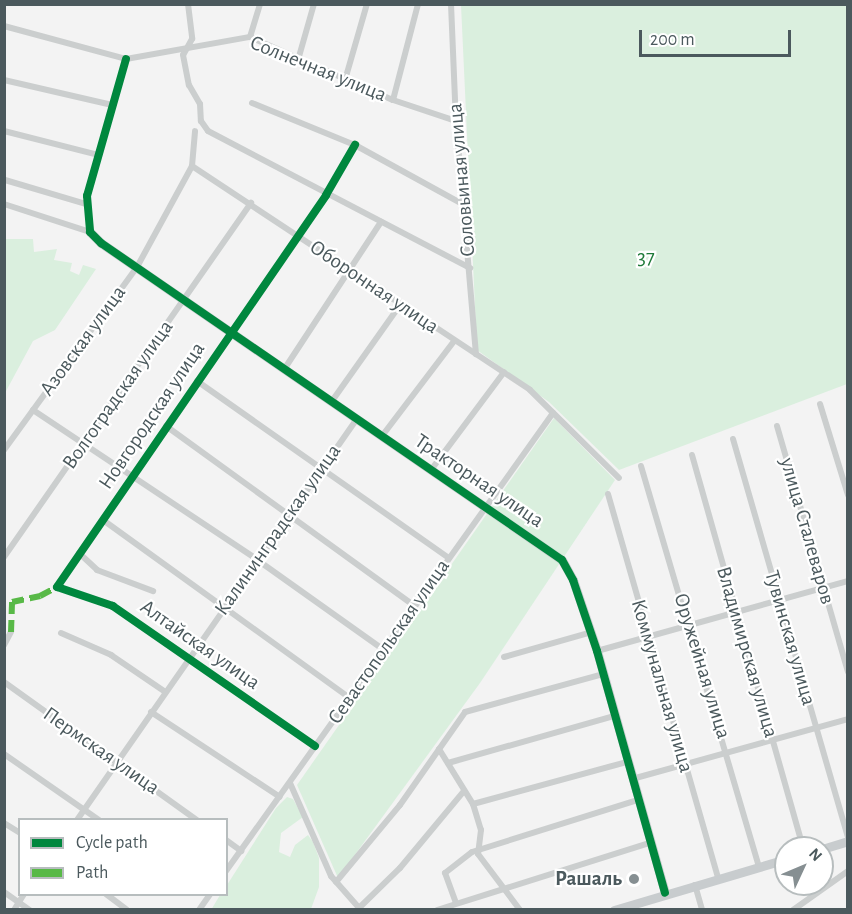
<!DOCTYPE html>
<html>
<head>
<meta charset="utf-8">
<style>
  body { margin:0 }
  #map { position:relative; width:852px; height:914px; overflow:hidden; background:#f3f3f3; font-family:"Alegreya Sans",sans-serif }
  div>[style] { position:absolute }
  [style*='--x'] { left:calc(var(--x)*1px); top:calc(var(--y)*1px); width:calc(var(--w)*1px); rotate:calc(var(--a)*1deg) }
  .green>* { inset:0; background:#daefde }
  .street>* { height:6px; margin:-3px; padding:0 3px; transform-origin:3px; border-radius:3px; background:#cbcece }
  .secondary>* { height:9px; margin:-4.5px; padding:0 4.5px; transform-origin:4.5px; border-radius:4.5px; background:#cbced0 }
  .primary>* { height:9px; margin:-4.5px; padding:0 4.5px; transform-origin:4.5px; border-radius:4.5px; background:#c8ccce }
  .quiet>* { height:6px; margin-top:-3px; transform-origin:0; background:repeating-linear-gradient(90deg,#58b947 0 12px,transparent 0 18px) }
  .cycleway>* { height:8px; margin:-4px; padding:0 4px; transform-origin:4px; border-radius:4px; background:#00873e }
  .dots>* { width:16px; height:16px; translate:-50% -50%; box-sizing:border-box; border:3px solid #fff; border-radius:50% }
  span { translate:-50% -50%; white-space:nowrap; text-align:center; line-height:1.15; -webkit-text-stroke:4.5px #fff; paint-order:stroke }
  .street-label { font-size:21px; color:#4b595d }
  .park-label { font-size:21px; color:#207a3a }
  .poi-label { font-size:21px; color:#4b595d; font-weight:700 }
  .right { translate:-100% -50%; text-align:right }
  .frame { position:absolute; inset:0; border:6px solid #4b595d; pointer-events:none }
  .legend { position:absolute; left:18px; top:818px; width:210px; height:78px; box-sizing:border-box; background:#fff; border:2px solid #b7bdbe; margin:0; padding:8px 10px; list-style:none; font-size:18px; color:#4b595d }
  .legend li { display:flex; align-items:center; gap:12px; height:30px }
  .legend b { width:30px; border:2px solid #b7bdbe }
  .north { position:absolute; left:774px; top:836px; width:60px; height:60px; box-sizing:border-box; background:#fff; border:2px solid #b7bdbe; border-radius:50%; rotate:46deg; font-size:16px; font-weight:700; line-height:24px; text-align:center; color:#4b595d }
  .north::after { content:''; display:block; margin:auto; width:21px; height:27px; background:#868f92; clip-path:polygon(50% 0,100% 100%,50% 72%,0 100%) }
  .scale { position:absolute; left:639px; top:30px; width:152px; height:27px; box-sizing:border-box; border:3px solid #4b595d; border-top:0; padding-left:8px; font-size:18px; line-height:21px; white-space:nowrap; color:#4b595d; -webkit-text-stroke:4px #fff; paint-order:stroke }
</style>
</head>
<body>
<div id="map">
  <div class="green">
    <div style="clip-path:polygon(461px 5px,847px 5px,847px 384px,619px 470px,549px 402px,477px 350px)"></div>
    <div style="clip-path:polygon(5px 239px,33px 239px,34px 252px,57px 249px,54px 260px,72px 263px,70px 271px,79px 275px,83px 265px,96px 269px,55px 330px,33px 341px,5px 393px)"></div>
    <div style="clip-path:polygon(554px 418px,615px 480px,480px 683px,338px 878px,297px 785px)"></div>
    <div style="clip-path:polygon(287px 797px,293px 799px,303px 817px,281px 833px,279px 852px,290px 857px,295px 845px,308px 835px,313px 842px,319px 858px,319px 887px,311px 909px,211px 910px,220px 895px,226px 894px,227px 885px,276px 808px)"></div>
  </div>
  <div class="street">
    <div style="--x:188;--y:4;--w:35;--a:83"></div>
    <div style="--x:192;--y:39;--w:18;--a:119"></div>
    <div style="--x:183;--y:55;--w:31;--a:79"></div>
    <div style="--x:189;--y:85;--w:22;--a:60"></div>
    <div style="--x:200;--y:104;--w:17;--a:87"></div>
    <div style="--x:201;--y:121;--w:12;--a:55"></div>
    <div style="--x:208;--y:131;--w:296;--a:27.6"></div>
    <div style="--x:451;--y:4;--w:117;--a:87.6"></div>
    <div style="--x:456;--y:121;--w:234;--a:85.1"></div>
    <div style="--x:4;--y:26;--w:126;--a:15.1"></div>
    <div style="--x:126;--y:59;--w:126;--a:-10.1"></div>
    <div style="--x:250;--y:37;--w:156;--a:23.8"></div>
    <div style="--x:393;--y:100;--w:66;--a:18.4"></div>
    <div style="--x:250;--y:37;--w:34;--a:-73"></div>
    <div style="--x:298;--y:60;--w:58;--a:-74.1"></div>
    <div style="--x:4;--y:80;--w:111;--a:13"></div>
    <div style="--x:345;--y:80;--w:79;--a:-73.9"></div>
    <div style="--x:393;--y:100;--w:99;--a:-75.4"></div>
    <div style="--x:252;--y:103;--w:111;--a:22.2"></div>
    <div style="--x:355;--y:145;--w:127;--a:28.8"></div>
    <div style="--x:4;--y:131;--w:97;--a:14.3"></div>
    <div style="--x:192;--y:166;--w:405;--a:33.5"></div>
    <div style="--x:530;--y:390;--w:125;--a:44.7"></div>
    <div style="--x:5;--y:180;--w:84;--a:16.5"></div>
    <div style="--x:4;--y:204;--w:90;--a:18"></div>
    <div style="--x:90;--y:232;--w:36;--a:-95"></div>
    <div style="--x:87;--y:196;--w:142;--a:-74.1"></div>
    <div style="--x:285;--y:368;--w:175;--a:-56.7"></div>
    <div style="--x:197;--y:381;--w:308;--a:35.1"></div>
    <div style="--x:332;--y:401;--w:118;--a:-54.7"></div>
    <div style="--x:820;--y:404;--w:95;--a:72.9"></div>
    <div style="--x:33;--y:410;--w:268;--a:33.7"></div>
    <div style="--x:256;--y:559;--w:157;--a:35.4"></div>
    <div style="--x:166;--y:426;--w:307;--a:35.9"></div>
    <div style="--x:777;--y:426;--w:256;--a:73.9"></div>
    <div style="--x:382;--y:436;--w:119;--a:-52.8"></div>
    <div style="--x:733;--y:439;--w:414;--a:73.9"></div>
    <div style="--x:4;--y:450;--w:226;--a:-54"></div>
    <div style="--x:137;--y:267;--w:115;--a:-61.4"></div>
    <div style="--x:192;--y:166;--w:35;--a:-85"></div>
    <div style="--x:692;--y:455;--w:408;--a:74.2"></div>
    <div style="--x:641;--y:466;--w:418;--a:73.6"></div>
    <div style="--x:431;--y:470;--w:122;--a:-53.3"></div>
    <div style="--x:608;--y:494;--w:399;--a:74"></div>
    <div style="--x:103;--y:520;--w:304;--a:35.8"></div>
    <div style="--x:79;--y:553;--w:25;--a:43"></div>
    <div style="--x:97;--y:570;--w:60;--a:20.6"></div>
    <div style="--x:4;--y:557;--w:432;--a:-55.1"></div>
    <div style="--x:61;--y:633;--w:55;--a:23.7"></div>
    <div style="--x:111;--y:655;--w:64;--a:34.2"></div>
    <div style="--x:4;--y:645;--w:15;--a:-62"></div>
    <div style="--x:597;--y:651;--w:261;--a:-15.6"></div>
    <div style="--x:504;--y:657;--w:91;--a:-15.9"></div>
    <div style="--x:4;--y:682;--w:237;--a:35.6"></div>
    <div style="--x:151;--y:712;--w:154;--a:33.4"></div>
    <div style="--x:315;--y:746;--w:246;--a:-145.3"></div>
    <div style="--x:113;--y:606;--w:59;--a:-161.3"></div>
    <div style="--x:57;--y:587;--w:475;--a:-55.5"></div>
    <div style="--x:326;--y:195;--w:58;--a:-59.9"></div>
    <div style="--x:439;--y:749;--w:65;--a:58.3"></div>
    <div style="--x:473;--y:804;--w:27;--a:73"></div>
    <div style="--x:481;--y:830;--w:24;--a:97"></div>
    <div style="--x:478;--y:854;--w:70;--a:53.1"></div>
    <div style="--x:4;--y:754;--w:116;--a:34.8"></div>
    <div style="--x:448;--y:763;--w:173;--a:-15.8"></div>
    <div style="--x:632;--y:779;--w:224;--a:-15.5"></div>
    <div style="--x:290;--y:783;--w:102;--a:66.2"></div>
    <div style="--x:331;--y:876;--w:44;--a:48.7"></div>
    <div style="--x:473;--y:804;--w:160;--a:-15.3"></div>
    <div style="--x:77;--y:820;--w:489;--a:-55.1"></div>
    <div style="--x:4;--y:823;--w:19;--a:32"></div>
    <div style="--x:226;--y:840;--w:19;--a:36"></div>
    <div style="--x:226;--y:871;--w:563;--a:-54.47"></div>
    <div style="--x:336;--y:882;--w:100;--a:-50.3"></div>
    <div style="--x:400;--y:805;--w:113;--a:-55"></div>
    <div style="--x:465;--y:712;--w:143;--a:-15.4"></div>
    <div style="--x:695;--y:885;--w:26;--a:74"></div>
    <div style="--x:4;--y:892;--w:32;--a:35"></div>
    <div style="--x:106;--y:894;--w:26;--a:37"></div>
    <div style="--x:456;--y:903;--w:32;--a:-110"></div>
    <div style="--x:445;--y:873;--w:34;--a:-38"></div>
    <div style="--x:472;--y:852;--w:174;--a:-17.4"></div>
    <div style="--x:359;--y:908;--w:57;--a:-44.3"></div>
    <div style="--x:400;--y:868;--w:99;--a:-50.3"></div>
    <div style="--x:14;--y:910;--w:19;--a:-58"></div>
    <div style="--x:199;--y:910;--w:19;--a:-55"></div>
    <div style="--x:437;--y:910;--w:223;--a:-17.5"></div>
    <div style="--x:793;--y:910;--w:67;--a:-35.3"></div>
  </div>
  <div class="secondary">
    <div style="--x:90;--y:232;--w:16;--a:45"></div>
    <div style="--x:101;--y:243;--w:559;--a:34.51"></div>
    <div style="--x:562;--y:560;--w:23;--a:61"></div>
    <div style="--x:573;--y:580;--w:75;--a:71.3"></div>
    <div style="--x:597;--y:651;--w:251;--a:74.3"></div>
  </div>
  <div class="primary">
    <div style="--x:822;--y:849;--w:27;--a:-17"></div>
    <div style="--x:614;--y:910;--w:179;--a:-16.5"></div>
  </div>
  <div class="quiet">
    <div style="--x:11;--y:632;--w:30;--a:-88"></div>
    <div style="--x:12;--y:602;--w:29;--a:-12"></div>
    <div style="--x:40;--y:596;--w:19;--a:-28"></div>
  </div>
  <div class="cycleway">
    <div style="--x:126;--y:59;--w:142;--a:105.9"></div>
    <div style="--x:87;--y:196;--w:36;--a:85"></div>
    <div style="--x:90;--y:232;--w:16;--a:45"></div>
    <div style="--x:101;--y:243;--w:559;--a:34.51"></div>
    <div style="--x:562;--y:560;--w:23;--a:61"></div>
    <div style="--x:573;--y:580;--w:75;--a:71.3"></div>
    <div style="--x:597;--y:651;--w:251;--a:74.3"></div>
    <div style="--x:315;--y:746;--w:246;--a:-145.3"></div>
    <div style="--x:113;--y:606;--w:59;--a:-161.3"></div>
    <div style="--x:57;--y:587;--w:475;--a:-55.5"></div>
    <div style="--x:326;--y:195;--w:58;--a:-59.9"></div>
  </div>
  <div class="dots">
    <div style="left:634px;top:879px;background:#868f92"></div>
  </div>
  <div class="street-label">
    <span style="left:318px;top:69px;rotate:22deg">Солнечная улица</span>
    <span style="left:462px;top:180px;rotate:-95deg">Соловьиная улица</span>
    <span style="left:374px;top:287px;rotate:34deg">Оборонная улица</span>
    <span style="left:83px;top:341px;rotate:-54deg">Азовская улица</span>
    <span style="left:118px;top:395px;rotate:-55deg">Волгоградская улица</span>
    <span style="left:152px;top:416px;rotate:-56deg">Новгородская улица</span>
    <span style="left:479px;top:481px;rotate:34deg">Тракторная улица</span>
    <span style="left:278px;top:530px;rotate:-55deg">Калининградская улица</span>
    <span style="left:807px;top:531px;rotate:74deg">улица Сталеваров</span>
    <span style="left:790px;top:638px;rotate:74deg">Тувинская улица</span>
    <span style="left:389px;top:642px;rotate:-55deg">Севастопольская улица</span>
    <span style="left:200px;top:645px;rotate:35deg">Алтайская улица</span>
    <span style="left:747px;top:652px;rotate:74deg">Владимирская улица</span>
    <span style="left:702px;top:666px;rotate:73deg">Оружейная улица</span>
    <span style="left:662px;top:686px;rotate:74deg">Коммунальная улица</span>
    <span style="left:101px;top:751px;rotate:35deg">Пермская улица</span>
  </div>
  <div class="park-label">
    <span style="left:646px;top:258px">37</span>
  </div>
  <div class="poi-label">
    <span class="right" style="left:622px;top:879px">Рашаль</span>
  </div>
  <div class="frame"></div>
  <ul class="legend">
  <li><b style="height:8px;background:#00873e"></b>Cycle path</li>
  <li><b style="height:8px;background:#58b947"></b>Path</li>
  </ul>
  <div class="north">N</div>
  <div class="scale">200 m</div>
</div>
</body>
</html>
